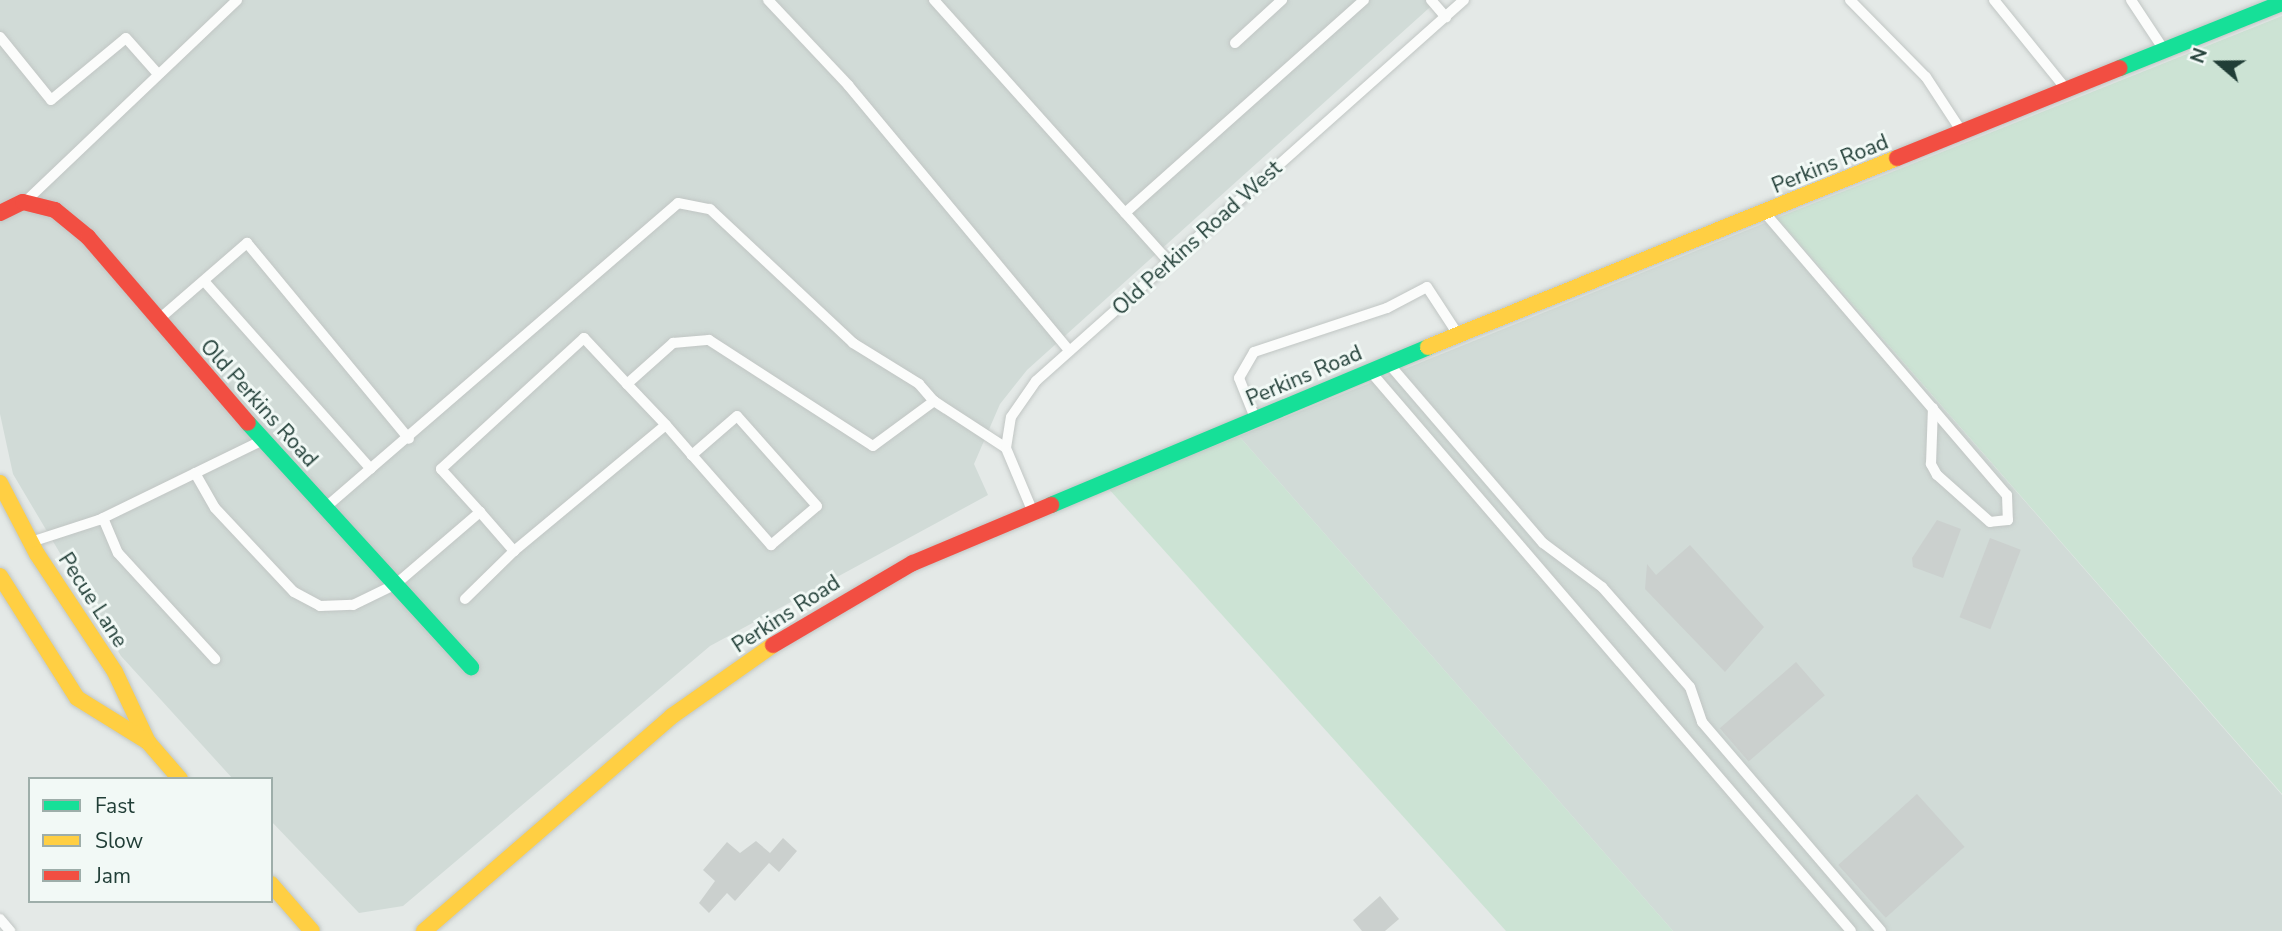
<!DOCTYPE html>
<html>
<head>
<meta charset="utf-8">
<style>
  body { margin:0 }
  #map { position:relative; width:2282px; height:931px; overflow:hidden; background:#e4e9e7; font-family:"Nunito Sans",sans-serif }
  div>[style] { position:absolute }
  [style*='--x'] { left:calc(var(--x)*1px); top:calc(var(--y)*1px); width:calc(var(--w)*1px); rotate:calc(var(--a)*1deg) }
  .built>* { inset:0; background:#d1dbd7 }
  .green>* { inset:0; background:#cce3d4 }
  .building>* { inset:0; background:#cbd0ce; transform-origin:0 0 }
  .roads { filter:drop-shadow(0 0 2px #c1c6c4) drop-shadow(0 0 2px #c1c6c4) }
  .lane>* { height:10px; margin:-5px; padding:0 5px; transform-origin:5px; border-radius:5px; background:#fbfcfb }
  .fast>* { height:16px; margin:-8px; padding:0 8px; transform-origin:8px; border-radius:8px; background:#16e098 }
  .slow>* { height:16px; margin:-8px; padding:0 8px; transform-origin:8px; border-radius:8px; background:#ffcf43 }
  .jam>* { height:16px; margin:-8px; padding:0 8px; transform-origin:8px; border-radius:8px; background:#f24e42 }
  span { translate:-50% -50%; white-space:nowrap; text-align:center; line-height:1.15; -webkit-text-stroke:6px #f2f9f6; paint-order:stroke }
  .street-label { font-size:21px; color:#213e37 }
  .legend { position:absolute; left:28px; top:777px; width:245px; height:126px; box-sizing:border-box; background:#f2f9f6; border:2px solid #9eaeaa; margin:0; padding:9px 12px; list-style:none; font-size:21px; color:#213e37 }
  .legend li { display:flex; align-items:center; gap:14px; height:35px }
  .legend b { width:35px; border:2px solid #9eaeaa }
  .north { position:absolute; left:2184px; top:28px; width:70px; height:70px; -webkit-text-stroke:5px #f2f9f6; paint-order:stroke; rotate:290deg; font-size:19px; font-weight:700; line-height:28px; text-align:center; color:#213e37 }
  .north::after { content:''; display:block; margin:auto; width:24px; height:32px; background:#213e37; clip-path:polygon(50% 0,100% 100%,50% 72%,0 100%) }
</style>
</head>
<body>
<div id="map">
  <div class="built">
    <div style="clip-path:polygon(0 0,1438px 0,1027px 370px,1000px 404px,974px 464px,988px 495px,710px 646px,403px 906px,359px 913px,271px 821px,271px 779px,233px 779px,121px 656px,13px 474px,0 414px)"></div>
    <div style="clip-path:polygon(1777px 218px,2282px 795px,2282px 931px,1673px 931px,1239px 436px)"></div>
  </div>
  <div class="green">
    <div style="clip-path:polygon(2282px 16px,2282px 794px,1777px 218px)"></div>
    <div style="clip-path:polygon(1239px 436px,1673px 931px,1506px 931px,1108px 488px)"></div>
  </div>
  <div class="building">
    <div style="clip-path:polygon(1937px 520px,1961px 529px,1943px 578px,1913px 567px,1912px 558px)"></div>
    <div style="left:1990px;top:538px;width:33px;height:85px;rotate:21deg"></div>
    <div style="clip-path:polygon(1690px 545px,1764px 627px,1725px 672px,1645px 589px,1647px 564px,1656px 575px)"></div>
    <div style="left:1796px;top:662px;width:44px;height:101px;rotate:49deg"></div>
    <div style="left:1917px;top:794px;width:71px;height:106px;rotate:48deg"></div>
    <div style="clip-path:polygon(783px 838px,797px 851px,779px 872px,769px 863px,735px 901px,727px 893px,709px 913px,699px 903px,715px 881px,703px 870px,727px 842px,740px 853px,756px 841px,770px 853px)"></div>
    <div style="clip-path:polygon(1380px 896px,1399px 919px,1385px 931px,1362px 931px,1353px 920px)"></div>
  </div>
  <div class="roads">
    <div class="lane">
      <div style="--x:768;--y:0;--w:117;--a:46.7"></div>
      <div style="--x:848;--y:85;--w:346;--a:50.2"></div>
      <div style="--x:934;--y:0;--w:353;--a:48.1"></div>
      <div style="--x:1431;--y:0;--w:23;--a:49"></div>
      <div style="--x:1850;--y:0;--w:108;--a:45.4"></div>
      <div style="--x:1926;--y:77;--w:66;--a:56.8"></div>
      <div style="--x:1994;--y:0;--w:114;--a:51"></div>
      <div style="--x:2131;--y:0;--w:60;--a:56.6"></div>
      <div style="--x:0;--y:37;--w:81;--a:51"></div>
      <div style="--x:51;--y:100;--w:97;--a:-39.6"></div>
      <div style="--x:126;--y:38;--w:48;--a:48.4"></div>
      <div style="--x:1235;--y:43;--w:64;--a:-42.5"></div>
      <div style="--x:27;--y:200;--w:290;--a:-43.6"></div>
      <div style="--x:1125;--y:213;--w:320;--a:-41.7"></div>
      <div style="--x:1765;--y:213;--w:372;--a:49.4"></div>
      <div style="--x:2007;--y:495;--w:25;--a:88"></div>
      <div style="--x:2008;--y:520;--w:18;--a:174"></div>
      <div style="--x:1990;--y:522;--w:71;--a:-138.4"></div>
      <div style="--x:1937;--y:475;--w:13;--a:-119"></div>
      <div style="--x:1931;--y:464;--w:56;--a:-88"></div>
      <div style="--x:204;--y:281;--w:251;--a:48.4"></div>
      <div style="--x:158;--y:320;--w:118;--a:-40.9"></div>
      <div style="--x:247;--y:243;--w:254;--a:50.4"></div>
      <div style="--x:1389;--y:364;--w:236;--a:49.3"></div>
      <div style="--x:1543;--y:543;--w:74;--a:36.7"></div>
      <div style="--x:1602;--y:587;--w:133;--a:48.7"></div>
      <div style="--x:1690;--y:687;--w:37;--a:71"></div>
      <div style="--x:1702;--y:722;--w:275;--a:49.4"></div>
      <div style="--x:1370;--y:371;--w:738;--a:49.34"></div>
      <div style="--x:1255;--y:418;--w:43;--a:-111.8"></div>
      <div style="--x:1239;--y:378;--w:30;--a:-60"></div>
      <div style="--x:1254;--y:352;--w:140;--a:-18.3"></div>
      <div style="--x:1387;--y:308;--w:45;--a:-27.7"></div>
      <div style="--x:1427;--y:287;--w:55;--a:56.9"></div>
      <div style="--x:666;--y:425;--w:40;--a:49"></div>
      <div style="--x:692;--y:455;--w:120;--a:48.7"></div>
      <div style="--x:771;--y:545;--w:60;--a:-40.3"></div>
      <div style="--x:817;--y:506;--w:120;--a:-131.6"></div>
      <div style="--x:737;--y:416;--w:60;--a:139.1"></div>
      <div style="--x:195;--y:473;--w:40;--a:60.3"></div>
      <div style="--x:215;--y:508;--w:115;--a:46.8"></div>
      <div style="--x:294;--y:592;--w:30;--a:28"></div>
      <div style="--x:320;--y:606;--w:33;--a:-2"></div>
      <div style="--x:353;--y:605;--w:48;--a:-26"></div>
      <div style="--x:396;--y:584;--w:111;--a:-40.6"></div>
      <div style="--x:480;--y:512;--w:58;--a:-132.2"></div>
      <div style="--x:441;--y:469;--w:194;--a:-42.5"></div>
      <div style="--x:584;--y:338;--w:63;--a:46.9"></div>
      <div style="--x:627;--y:384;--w:62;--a:-41.7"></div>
      <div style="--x:673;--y:343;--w:36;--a:-5"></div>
      <div style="--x:709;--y:340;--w:195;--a:32.9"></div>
      <div style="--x:873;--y:446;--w:76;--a:-36.4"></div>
      <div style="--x:934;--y:401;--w:86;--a:33.1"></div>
      <div style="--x:326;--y:507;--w:465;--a:-40.8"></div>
      <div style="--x:678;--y:203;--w:33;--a:11"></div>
      <div style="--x:710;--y:209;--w:196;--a:43.1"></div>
      <div style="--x:853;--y:343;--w:78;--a:31.8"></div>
      <div style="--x:919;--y:384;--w:23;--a:49"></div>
      <div style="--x:1032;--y:510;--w:67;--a:-112.8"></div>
      <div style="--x:1006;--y:448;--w:31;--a:-81"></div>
      <div style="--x:1011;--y:417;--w:44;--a:-55.2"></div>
      <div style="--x:1036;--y:381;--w:573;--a:-41.68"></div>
      <div style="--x:480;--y:512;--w:52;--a:48.9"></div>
      <div style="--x:514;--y:551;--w:197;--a:-39.7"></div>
      <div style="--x:666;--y:425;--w:57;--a:-133.6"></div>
      <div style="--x:103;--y:518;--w:38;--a:67"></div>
      <div style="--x:118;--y:553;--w:144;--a:47.5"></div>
      <div style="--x:34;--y:541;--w:68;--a:-17.9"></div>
      <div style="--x:99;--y:520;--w:182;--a:-26"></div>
      <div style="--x:465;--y:599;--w:69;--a:-44.4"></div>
      <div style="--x:0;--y:919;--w:16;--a:50"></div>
    </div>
    <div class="fast">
      <div style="--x:2120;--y:68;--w:175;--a:-21.9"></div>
      <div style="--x:248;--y:423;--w:331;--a:47.6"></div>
      <div style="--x:1051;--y:505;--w:409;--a:-22.7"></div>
    </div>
    <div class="slow">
      <div style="--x:1428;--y:347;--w:506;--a:-21.95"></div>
      <div style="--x:0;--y:483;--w:80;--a:62.5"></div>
      <div style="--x:37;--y:554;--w:141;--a:56.5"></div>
      <div style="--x:115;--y:672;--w:77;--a:64.8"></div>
      <div style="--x:148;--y:742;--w:49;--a:49.1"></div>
      <div style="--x:0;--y:576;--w:144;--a:57.7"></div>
      <div style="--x:77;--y:698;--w:84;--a:31.8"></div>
      <div style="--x:271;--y:884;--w:62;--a:48.9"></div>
      <div style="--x:424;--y:931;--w:328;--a:-40.9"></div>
      <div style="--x:672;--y:716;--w:123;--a:-35.1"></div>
    </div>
    <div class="jam">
      <div style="--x:1897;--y:158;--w:240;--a:-22"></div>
      <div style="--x:0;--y:213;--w:25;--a:-26"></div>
      <div style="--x:23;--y:202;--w:33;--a:14"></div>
      <div style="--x:55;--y:210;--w:43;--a:39.3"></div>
      <div style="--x:88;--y:237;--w:245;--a:49.3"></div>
      <div style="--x:773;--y:645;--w:162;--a:-30.4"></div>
      <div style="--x:913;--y:563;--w:150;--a:-22.8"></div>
    </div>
  </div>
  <div class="street-label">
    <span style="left:1830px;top:164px;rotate:-22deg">Perkins Road</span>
    <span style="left:1197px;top:238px;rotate:-42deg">Old Perkins Road West</span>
    <span style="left:1304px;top:376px;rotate:-23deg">Perkins Road</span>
    <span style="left:259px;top:403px;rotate:48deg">Old Perkins Road</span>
    <span style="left:93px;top:600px;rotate:57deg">Pecue Lane</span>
    <span style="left:786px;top:614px;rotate:-33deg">Perkins Road</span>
  </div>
  <ul class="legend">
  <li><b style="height:9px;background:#16e098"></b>Fast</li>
  <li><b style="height:9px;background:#ffcf43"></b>Slow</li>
  <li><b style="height:9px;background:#f24e42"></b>Jam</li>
  </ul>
  <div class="north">N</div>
</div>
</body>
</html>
